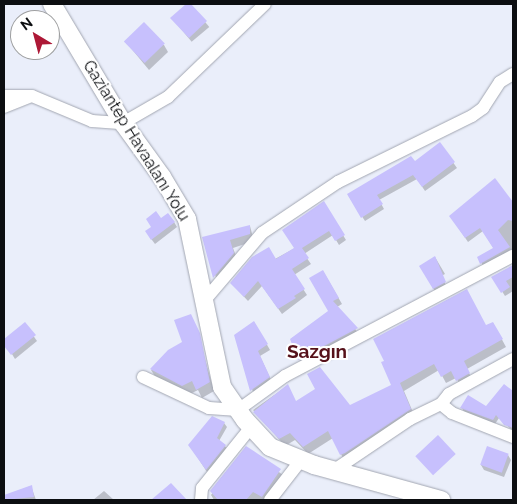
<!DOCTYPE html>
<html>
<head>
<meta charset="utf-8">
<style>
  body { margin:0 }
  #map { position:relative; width:517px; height:504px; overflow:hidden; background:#eaeefa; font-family:Raleway,sans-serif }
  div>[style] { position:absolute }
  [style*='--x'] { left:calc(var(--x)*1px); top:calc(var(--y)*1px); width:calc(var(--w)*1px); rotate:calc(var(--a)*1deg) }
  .shadow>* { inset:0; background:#0003; transform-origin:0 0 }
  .building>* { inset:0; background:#c7c0fd; transform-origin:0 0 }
  .roads { filter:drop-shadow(0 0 1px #a2a6b1) drop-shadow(0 0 1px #a2a6b1) }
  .street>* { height:12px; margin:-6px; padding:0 6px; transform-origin:6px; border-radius:6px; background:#fff }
  .secondary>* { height:18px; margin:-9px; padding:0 9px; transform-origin:9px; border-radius:9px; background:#fff }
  span { translate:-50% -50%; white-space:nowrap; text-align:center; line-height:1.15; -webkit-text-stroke:4px #fff; paint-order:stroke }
  .street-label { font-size:16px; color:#0c0e11 }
  .quarter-label { font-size:19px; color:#56111a; font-weight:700 }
  .frame { position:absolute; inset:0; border:5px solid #0c0e11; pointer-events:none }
  .north { position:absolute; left:10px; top:10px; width:50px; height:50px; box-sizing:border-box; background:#fff; border:1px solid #9e9fa0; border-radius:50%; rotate:323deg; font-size:14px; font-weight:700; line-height:20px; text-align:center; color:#0c0e11 }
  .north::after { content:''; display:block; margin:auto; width:18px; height:22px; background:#ad1836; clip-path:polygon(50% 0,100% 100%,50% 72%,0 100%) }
</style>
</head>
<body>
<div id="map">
  <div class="shadow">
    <div style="left:190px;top:4px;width:30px;height:23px;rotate:50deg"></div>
    <div style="clip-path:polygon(125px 41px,164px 45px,168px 52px,149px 70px)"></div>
    <div style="clip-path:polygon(440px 144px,457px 168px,425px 191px,417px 179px,379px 200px,384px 209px,365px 221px,348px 195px,414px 163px)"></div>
    <div style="clip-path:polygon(495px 180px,513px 203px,513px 249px,484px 268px,479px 258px,494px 249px,483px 231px,468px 242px,453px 220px)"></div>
    <div style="clip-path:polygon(323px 203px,346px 240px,339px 245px,333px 235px,304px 254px,311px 264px,294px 275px,307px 295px,282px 314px,262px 286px,248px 301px,231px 283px,295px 248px)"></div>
    <div style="clip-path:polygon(161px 220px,174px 222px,177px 227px,155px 244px,149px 236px)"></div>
    <div style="clip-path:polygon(250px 226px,254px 241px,233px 248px,238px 261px,218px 284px,204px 238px)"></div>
    <div style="clip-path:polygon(435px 257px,445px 274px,441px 276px,447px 287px,436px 293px,420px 266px)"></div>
    <div style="clip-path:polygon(513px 267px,513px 291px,505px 296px,493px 277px)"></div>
    <div style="clip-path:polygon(323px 271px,342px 304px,337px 307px,360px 335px,302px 366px,291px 339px,330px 311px)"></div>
    <div style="clip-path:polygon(254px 322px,270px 350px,260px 356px,272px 382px,254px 395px,235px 336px)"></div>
    <div style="clip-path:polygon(493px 323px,506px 347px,467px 369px,473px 381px,462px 387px,456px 378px,446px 383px,439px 370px,404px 391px,415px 417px,345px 462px,333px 438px,308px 454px,295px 440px,285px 446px,253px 410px,287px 386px,296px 403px,350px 407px,393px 385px)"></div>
    <div style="clip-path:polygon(25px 324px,37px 341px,15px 359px,4px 341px)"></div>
    <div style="clip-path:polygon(195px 324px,214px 391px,202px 398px,198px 390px,188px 395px,158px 381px,151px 370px,184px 343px)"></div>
    <div style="clip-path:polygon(504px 386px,513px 393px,513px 431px,499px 418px,495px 424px,464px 412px,462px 408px,486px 408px)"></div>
    <div style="clip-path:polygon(224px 423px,227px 427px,219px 441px,228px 449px,207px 472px,192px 449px)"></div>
    <div style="clip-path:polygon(246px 448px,283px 475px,266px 500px,214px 500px,211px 495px)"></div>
    <div style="clip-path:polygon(508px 455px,511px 460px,504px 477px,484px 470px,481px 465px)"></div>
    <div style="clip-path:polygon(31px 486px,36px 500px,4px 500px,4px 496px)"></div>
    <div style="clip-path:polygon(104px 491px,114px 500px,93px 500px)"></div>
  </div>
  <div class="building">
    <div style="clip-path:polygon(186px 4px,191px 4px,207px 21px,189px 38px,170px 18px)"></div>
    <div style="left:144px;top:22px;width:30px;height:28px;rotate:46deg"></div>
    <div style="clip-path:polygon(440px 142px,455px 162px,422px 187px,413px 175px,377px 195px,383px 204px,361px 218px,347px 194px,411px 156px,415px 161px)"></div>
    <div style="clip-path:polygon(495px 178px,513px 202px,513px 221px,508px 220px,498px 230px,510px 247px,480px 264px,477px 257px,493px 248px,480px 228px,465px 238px,449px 216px)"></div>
    <div style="clip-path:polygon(324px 201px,345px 235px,335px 241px,329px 231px,302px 248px,309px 258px,292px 269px,305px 289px,294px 296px,296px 298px,278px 309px,258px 281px,244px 297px,230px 283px,252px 257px,269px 247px,276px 259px,294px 248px,282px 230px)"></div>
    <div style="clip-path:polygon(156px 211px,161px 218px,168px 213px,175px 222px,151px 240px,145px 231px,151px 227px,146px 219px)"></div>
    <div style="clip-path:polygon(250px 225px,250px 234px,230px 240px,234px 253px,213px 278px,202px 237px)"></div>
    <div style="clip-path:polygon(435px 256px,446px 282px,433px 289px,419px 266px)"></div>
    <div style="clip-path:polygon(513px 265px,513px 277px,506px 281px,510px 287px,501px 293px,491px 277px)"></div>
    <div style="clip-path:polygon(323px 270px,339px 298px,333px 301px,358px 328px,298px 360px,290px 339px,328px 311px,309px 278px)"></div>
    <div style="clip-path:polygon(467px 289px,486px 325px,493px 322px,503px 339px,464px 361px,470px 373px,456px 381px,451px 371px,441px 377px,434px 364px,400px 383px,411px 409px,345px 453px,340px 455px,328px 431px,303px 447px,290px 433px,279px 439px,253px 412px,288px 384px,296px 401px,315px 389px,307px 374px,320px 367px,350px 405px,391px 385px,381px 362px,384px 361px,373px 339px)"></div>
    <div style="clip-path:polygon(191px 314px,200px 333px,210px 382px,196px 390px,192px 381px,182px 386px,150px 369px,168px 350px,182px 342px,174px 320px)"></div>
    <div style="clip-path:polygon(254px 321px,268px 344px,258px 351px,270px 377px,250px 391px,234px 335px)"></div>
    <div style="clip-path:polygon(25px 322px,36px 335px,11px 355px,4px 346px,4px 339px)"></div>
    <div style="clip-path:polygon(504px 384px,513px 391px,513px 428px,504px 425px,496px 415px,493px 420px,460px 408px,468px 395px,486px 406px)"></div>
    <div style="clip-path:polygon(212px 416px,225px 422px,217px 438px,226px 445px,206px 470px,188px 445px)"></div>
    <div style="left:438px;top:435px;width:26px;height:31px;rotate:47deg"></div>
    <div style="clip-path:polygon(246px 446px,281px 469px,262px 497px,253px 492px,246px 500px,218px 500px,210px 491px)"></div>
    <div style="left:487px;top:446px;width:23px;height:20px;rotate:20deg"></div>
    <div style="clip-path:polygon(171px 483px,187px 500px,151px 500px)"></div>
    <div style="clip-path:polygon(32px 485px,34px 497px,4px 500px,4px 495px)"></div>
  </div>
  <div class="roads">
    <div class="street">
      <div style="--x:4;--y:96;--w:28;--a:0"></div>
      <div style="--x:32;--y:96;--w:65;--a:22.6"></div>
      <div style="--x:92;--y:121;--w:31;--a:4"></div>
      <div style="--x:123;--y:123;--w:52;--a:-30"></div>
      <div style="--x:168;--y:97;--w:134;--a:-43.8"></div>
      <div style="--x:4;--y:107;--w:27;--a:-22"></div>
      <div style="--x:204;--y:301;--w:89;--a:-49.5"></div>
      <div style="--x:262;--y:233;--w:92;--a:-33.9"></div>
      <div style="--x:338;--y:182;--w:149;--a:-26.2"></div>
      <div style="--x:472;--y:116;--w:14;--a:-36"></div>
      <div style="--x:483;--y:108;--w:31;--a:-57"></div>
      <div style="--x:500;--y:82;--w:15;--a:-32"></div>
      <div style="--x:143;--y:377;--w:73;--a:25.2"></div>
      <div style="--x:209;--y:408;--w:29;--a:4"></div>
      <div style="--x:238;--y:410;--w:58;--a:-35.9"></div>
      <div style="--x:285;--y:376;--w:258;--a:-27.8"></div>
      <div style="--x:441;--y:404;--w:14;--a:39"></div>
      <div style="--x:452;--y:413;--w:66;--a:21.5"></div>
      <div style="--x:333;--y:471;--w:93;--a:-34"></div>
      <div style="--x:410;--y:419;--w:34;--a:-26"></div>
      <div style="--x:441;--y:404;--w:13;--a:-51"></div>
      <div style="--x:449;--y:394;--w:73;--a:-28.7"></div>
      <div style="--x:201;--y:500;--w:12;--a:-85"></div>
      <div style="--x:202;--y:488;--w:78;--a:-51.2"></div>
      <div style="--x:270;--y:500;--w:51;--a:-52.2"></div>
    </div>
    <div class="secondary">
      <div style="--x:52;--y:4;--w:139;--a:59.2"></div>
      <div style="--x:123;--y:123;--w:67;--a:54.2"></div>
      <div style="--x:162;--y:177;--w:49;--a:59.2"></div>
      <div style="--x:187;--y:219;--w:172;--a:78.2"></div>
      <div style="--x:222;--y:387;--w:40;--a:55.1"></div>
      <div style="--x:245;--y:420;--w:37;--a:47"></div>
      <div style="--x:270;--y:447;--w:48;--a:22.2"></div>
      <div style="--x:314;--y:465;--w:132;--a:15.4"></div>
    </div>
  </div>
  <div class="street-label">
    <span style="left:136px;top:141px;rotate:58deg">Gaziantep Havaalanı Yolu</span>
  </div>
  <div class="quarter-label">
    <span style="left:317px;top:352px">Sazgın</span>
  </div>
  <div class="frame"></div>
  <div class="north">N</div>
</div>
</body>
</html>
